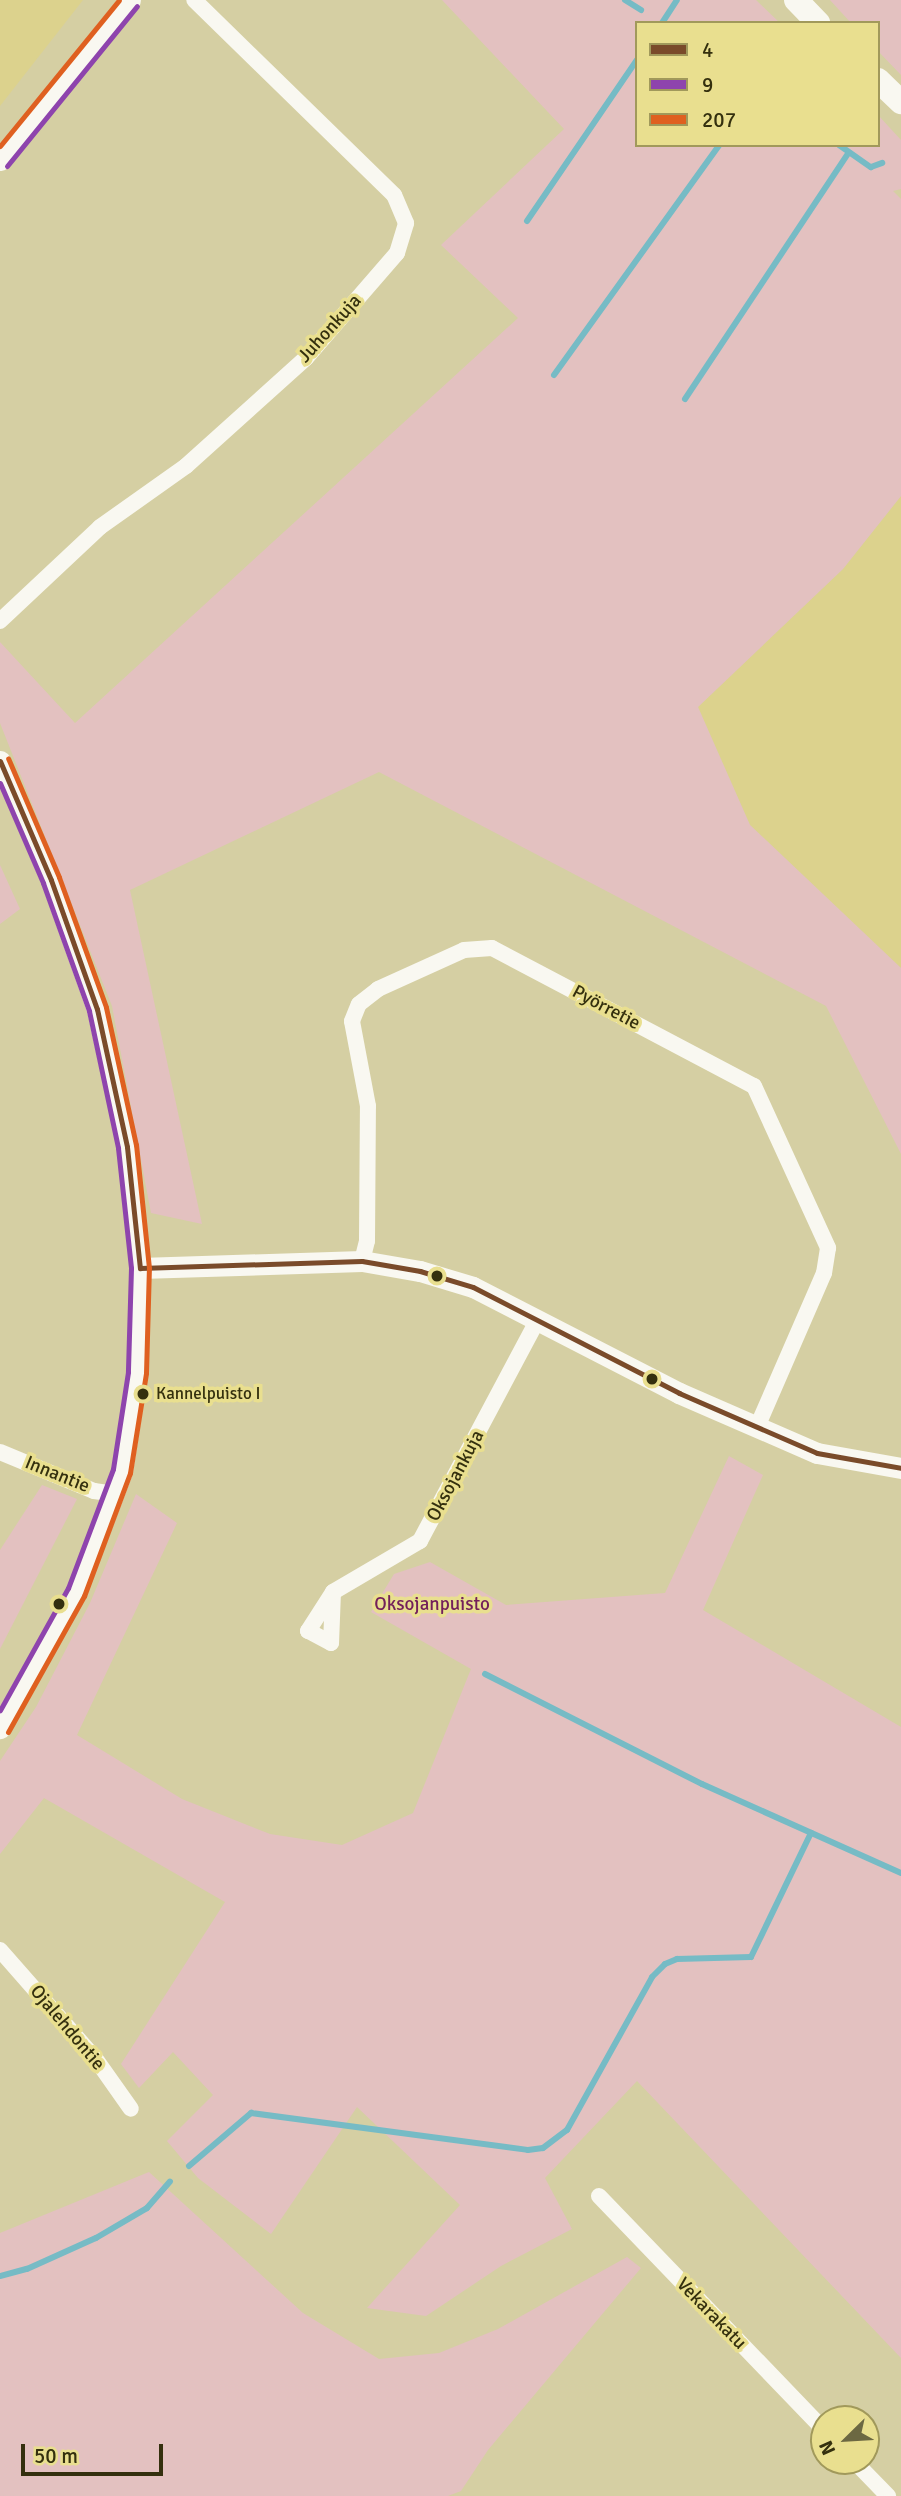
<!DOCTYPE html>
<html>
<head>
<meta charset="utf-8">
<style>
  body { margin:0 }
  #map { position:relative; width:901px; height:2496px; overflow:hidden; background:#d5cfa3; font-family:Signika,sans-serif }
  div>[style] { position:absolute }
  [style*='--x'] { left:calc(var(--x)*1px); top:calc(var(--y)*1px); width:calc(var(--w)*1px); rotate:calc(var(--a)*1deg) }
  .built>* { inset:0; background:#dcd28d }
  .green>* { inset:0; background:#e3c1c0 }
  .stream>* { height:6px; margin:-3px; padding:0 3px; transform-origin:3px; border-radius:3px; background:#76bbc5 }
  .street>* { height:16px; margin:-8px; padding:0 8px; transform-origin:8px; border-radius:8px; background:#f9f8f1 }
  .secondary>* { height:21px; margin:-10.5px; padding:0 10.5px; transform-origin:10.5px; border-radius:10.5px; background:#f9f8f1 }
  .primary>* { height:24px; margin:-12px; padding:0 12px; transform-origin:12px; border-radius:12px; background:#f9f8f1 }
  .bus-1>* { height:5px; margin:-2.5px; padding:0 2.5px; transform-origin:2.5px; border-radius:2.5px; background:#7a4b2a }
  .bus-2>* { height:5px; margin:-2.5px; padding:0 2.5px; transform-origin:2.5px; border-radius:2.5px; background:#8e44ad }
  .bus-3>* { height:5px; margin:-2.5px; padding:0 2.5px; transform-origin:2.5px; border-radius:2.5px; background:#df6020 }
  .dots>* { width:19px; height:19px; translate:-50% -50%; box-sizing:border-box; border:4px solid #e9df8f; border-radius:50% }
  span { translate:-50% -50%; white-space:nowrap; text-align:center; line-height:1.15; -webkit-text-stroke:7px #e9df8f; paint-order:stroke }
  .bus-label { font-size:17px; color:#34300e }
  .left { translate:0 -50%; text-align:left }
  .street-label { font-size:19px; color:#34300e }
  .park-label { font-size:19px; color:#73205a }
  .legend { position:absolute; left:635px; top:21px; width:245px; height:126px; box-sizing:border-box; background:#e9df8f; border:2px solid #a1995b; margin:0; padding:9px 12px; list-style:none; font-size:21px; color:#34300e }
  .legend li { display:flex; align-items:center; gap:14px; height:35px }
  .legend b { width:35px; border:2px solid #a1995b }
  .north { position:absolute; left:810px; top:2405px; width:70px; height:70px; box-sizing:border-box; background:#e9df8f; border:2px solid #a1995b; border-radius:50%; rotate:246deg; font-size:19px; font-weight:700; line-height:28px; text-align:center; color:#34300e }
  .north::after { content:''; display:block; margin:auto; width:24px; height:32px; background:#6c6842; clip-path:polygon(50% 0,100% 100%,50% 72%,0 100%) }
  .scale { position:absolute; left:21px; top:2444px; width:142px; height:32px; box-sizing:border-box; border:4px solid #34300e; border-top:0; padding-left:9px; font-size:21px; line-height:24px; white-space:nowrap; color:#34300e; -webkit-text-stroke:5px #e9df8f; paint-order:stroke }
</style>
</head>
<body>
<div id="map">
  <div class="built">
    <div style="clip-path:polygon(0 0,83px 0,0 106px)"></div>
    <div style="clip-path:polygon(901px 496px,901px 968px,750px 825px,698px 707px,843px 569px)"></div>
  </div>
  <div class="green">
    <div style="clip-path:polygon(442px 0,756px 0,780px 23px,637px 23px,637px 145px,878px 145px,878px 115px,901px 140px,901px 189px,893px 191px,901px 199px,901px 496px,843px 569px,698px 707px,750px 825px,901px 968px,901px 1154px,826px 1006px,379px 772px,130px 890px,202px 1224px,151px 1213px,112px 1006px,0 723px,0 642px,75px 723px,518px 318px,441px 245px,564px 129px)"></div>
    <div style="clip-path:polygon(830px 0,901px 0,901px 75px,878px 51px,878px 23px,851px 23px)"></div>
    <div style="clip-path:polygon(0 865px,20px 909px,0 924px)"></div>
    <div style="clip-path:polygon(729px 1456px,763px 1475px,703px 1610px,901px 1727px,901px 2358px,637px 2081px,545px 2178px,572px 2229px,501px 2266px,426px 2316px,367px 2308px,460px 2205px,357px 2107px,271px 2234px,198px 2178px,167px 2141px,213px 2095px,173px 2052px,139px 2088px,121px 2064px,225px 1902px,44px 1798px,0 1854px,0 1761px,36px 1707px,90px 1603px,136px 1494px,177px 1523px,77px 1735px,182px 1799px,270px 1834px,342px 1845px,413px 1813px,471px 1669px,371px 1612px,394px 1574px,430px 1562px,506px 1605px,665px 1593px)"></div>
    <div style="clip-path:polygon(42px 1485px,77px 1499px,0 1649px,0 1550px)"></div>
    <div style="clip-path:polygon(149px 2172px,303px 2313px,379px 2359px,439px 2353px,498px 2329px,627px 2257px,641px 2268px,488px 2450px,461px 2491px,448px 2496px,0 2496px,0 2233px)"></div>
  </div>
  <div class="stream">
    <div style="--x:625;--y:0;--w:19;--a:32"></div>
    <div style="--x:662;--y:23;--w:27;--a:-57"></div>
    <div style="--x:839;--y:145;--w:39;--a:35"></div>
    <div style="--x:871;--y:167;--w:12;--a:-20"></div>
    <div style="--x:527;--y:221;--w:195;--a:-55.7"></div>
    <div style="--x:554;--y:375;--w:283;--a:-54.3"></div>
    <div style="--x:685;--y:399;--w:296;--a:-56.4"></div>
    <div style="--x:485;--y:1674;--w:243;--a:26.9"></div>
    <div style="--x:702;--y:1784;--w:218;--a:24.1"></div>
    <div style="--x:189;--y:2166;--w:82;--a:-40.5"></div>
    <div style="--x:251;--y:2113;--w:279;--a:7.6"></div>
    <div style="--x:528;--y:2150;--w:15;--a:-8"></div>
    <div style="--x:543;--y:2148;--w:30;--a:-37"></div>
    <div style="--x:567;--y:2130;--w:175;--a:-60.9"></div>
    <div style="--x:652;--y:1977;--w:18;--a:-45"></div>
    <div style="--x:665;--y:1964;--w:13;--a:-23"></div>
    <div style="--x:677;--y:1959;--w:74;--a:-1.5"></div>
    <div style="--x:751;--y:1957;--w:138;--a:-64.2"></div>
    <div style="--x:0;--y:2276;--w:28;--a:-15"></div>
    <div style="--x:27;--y:2269;--w:76;--a:-24.2"></div>
    <div style="--x:96;--y:2238;--w:59;--a:-30.5"></div>
    <div style="--x:147;--y:2208;--w:35;--a:-49"></div>
  </div>
  <div class="street">
    <div style="--x:0;--y:621;--w:137;--a:-43.2"></div>
    <div style="--x:100;--y:527;--w:105;--a:-35.3"></div>
    <div style="--x:186;--y:466;--w:161;--a:-42"></div>
    <div style="--x:306;--y:358;--w:139;--a:-49.1"></div>
    <div style="--x:397;--y:253;--w:31;--a:-73"></div>
    <div style="--x:406;--y:223;--w:30;--a:-113"></div>
    <div style="--x:394;--y:195;--w:279;--a:-135.7"></div>
    <div style="--x:362;--y:1261;--w:21;--a:-76"></div>
    <div style="--x:367;--y:1241;--w:135;--a:-89.6"></div>
    <div style="--x:368;--y:1106;--w:86;--a:-100.7"></div>
    <div style="--x:352;--y:1021;--w:18;--a:-68"></div>
    <div style="--x:359;--y:1004;--w:24;--a:-38"></div>
    <div style="--x:378;--y:989;--w:94;--a:-24.4"></div>
    <div style="--x:464;--y:950;--w:28;--a:-4"></div>
    <div style="--x:492;--y:948;--w:296;--a:27.8"></div>
    <div style="--x:754;--y:1086;--w:178;--a:65.4"></div>
    <div style="--x:828;--y:1248;--w:25;--a:99"></div>
    <div style="--x:824;--y:1273;--w:166;--a:113.5"></div>
    <div style="--x:0;--y:1452;--w:102;--a:22.5"></div>
    <div style="--x:94;--y:1491;--w:21;--a:8"></div>
    <div style="--x:333;--y:1592;--w:51;--a:92.2"></div>
    <div style="--x:331;--y:1643;--w:26;--a:-152"></div>
    <div style="--x:308;--y:1631;--w:46;--a:-57.3"></div>
    <div style="--x:333;--y:1592;--w:101;--a:-30.4"></div>
    <div style="--x:420;--y:1541;--w:249;--a:-62"></div>
    <div style="--x:0;--y:1950;--w:144;--a:48.7"></div>
    <div style="--x:95;--y:2058;--w:62;--a:54.8"></div>
    <div style="--x:599;--y:2196;--w:325;--a:46.1"></div>
    <div style="--x:854;--y:2461;--w:49;--a:45.8"></div>
  </div>
  <div class="secondary">
    <div style="--x:0;--y:160;--w:206;--a:-50.9"></div>
    <div style="--x:0;--y:761;--w:129;--a:66.8"></div>
    <div style="--x:51;--y:880;--w:137;--a:70.4"></div>
    <div style="--x:97;--y:1009;--w:141;--a:77.7"></div>
    <div style="--x:127;--y:1147;--w:122;--a:83.9"></div>
    <div style="--x:140;--y:1268;--w:105;--a:91.6"></div>
    <div style="--x:137;--y:1373;--w:99;--a:98.7"></div>
    <div style="--x:122;--y:1471;--w:129;--a:110.8"></div>
    <div style="--x:76;--y:1592;--w:156;--a:119.2"></div>
    <div style="--x:140;--y:1268;--w:222;--a:-1.8"></div>
    <div style="--x:362;--y:1261;--w:59;--a:9.8"></div>
    <div style="--x:420;--y:1271;--w:55;--a:16.8"></div>
    <div style="--x:473;--y:1287;--w:232;--a:27.2"></div>
    <div style="--x:679;--y:1393;--w:150;--a:23.5"></div>
    <div style="--x:817;--y:1453;--w:85;--a:10.1"></div>
  </div>
  <div class="primary">
    <div style="--x:796;--y:0;--w:32;--a:46"></div>
    <div style="--x:878;--y:80;--w:32;--a:44"></div>
  </div>
  <div class="bus-1">
    <div style="--x:0;--y:761;--w:129;--a:66.8"></div>
    <div style="--x:51;--y:880;--w:137;--a:70.4"></div>
    <div style="--x:97;--y:1009;--w:141;--a:77.7"></div>
    <div style="--x:127;--y:1147;--w:122;--a:83.9"></div>
    <div style="--x:140;--y:1268;--w:222;--a:-1.8"></div>
    <div style="--x:362;--y:1261;--w:59;--a:9.8"></div>
    <div style="--x:420;--y:1271;--w:55;--a:16.8"></div>
    <div style="--x:473;--y:1287;--w:232;--a:27.2"></div>
    <div style="--x:679;--y:1393;--w:150;--a:23.5"></div>
    <div style="--x:817;--y:1453;--w:85;--a:10.1"></div>
  </div>
  <div class="bus-2">
    <div style="--x:7;--y:166;--w:206;--a:-50.9"></div>
    <div style="--x:0;--y:783;--w:109;--a:66.7"></div>
    <div style="--x:43;--y:883;--w:136;--a:70.2"></div>
    <div style="--x:89;--y:1011;--w:140;--a:78"></div>
    <div style="--x:118;--y:1148;--w:121;--a:83.8"></div>
    <div style="--x:131;--y:1268;--w:104;--a:91.7"></div>
    <div style="--x:128;--y:1372;--w:98;--a:98.8"></div>
    <div style="--x:113;--y:1469;--w:127;--a:110.7"></div>
    <div style="--x:68;--y:1588;--w:140;--a:119.1"></div>
  </div>
  <div class="bus-3">
    <div style="--x:0;--y:146;--w:188;--a:-50.8"></div>
    <div style="--x:8;--y:1732;--w:156;--a:-60.8"></div>
    <div style="--x:84;--y:1596;--w:131;--a:-69.5"></div>
    <div style="--x:130;--y:1473;--w:101;--a:-80.9"></div>
    <div style="--x:146;--y:1373;--w:105;--a:-88.4"></div>
    <div style="--x:149;--y:1268;--w:124;--a:-96"></div>
    <div style="--x:136;--y:1145;--w:141;--a:-102.3"></div>
    <div style="--x:106;--y:1007;--w:138;--a:-109.9"></div>
    <div style="--x:59;--y:877;--w:129;--a:-113.2"></div>
  </div>
  <div class="dots">
    <div style="left:437px;top:1276px;background:#34300e"></div>
    <div style="left:652px;top:1379px;background:#34300e"></div>
    <div style="left:143px;top:1394px;background:#34300e"></div>
    <div style="left:59px;top:1604px;background:#34300e"></div>
  </div>
  <div class="bus-label">
    <span class="left" style="left:156px;top:1394px">Kannelpuisto I</span>
  </div>
  <div class="street-label">
    <span style="left:330px;top:329px;rotate:-48deg">Juhonkuja</span>
    <span style="left:606px;top:1008px;rotate:28deg">Pyörretie</span>
    <span style="left:57px;top:1475px;rotate:22deg">Innantie</span>
    <span style="left:456px;top:1476px;rotate:-62deg">Oksojankuja</span>
    <span style="left:67px;top:2028px;rotate:50deg">Ojalehdontie</span>
    <span style="left:711px;top:2314px;rotate:46deg">Vekarakatu</span>
  </div>
  <div class="park-label">
    <span style="left:432px;top:1605px">Oksojanpuisto</span>
  </div>
  <ul class="legend">
  <li><b style="height:9px;background:#7a4b2a"></b>4</li>
  <li><b style="height:9px;background:#8e44ad"></b>9</li>
  <li><b style="height:9px;background:#df6020"></b>207</li>
  </ul>
  <div class="north">N</div>
  <div class="scale">50 m</div>
</div>
</body>
</html>
